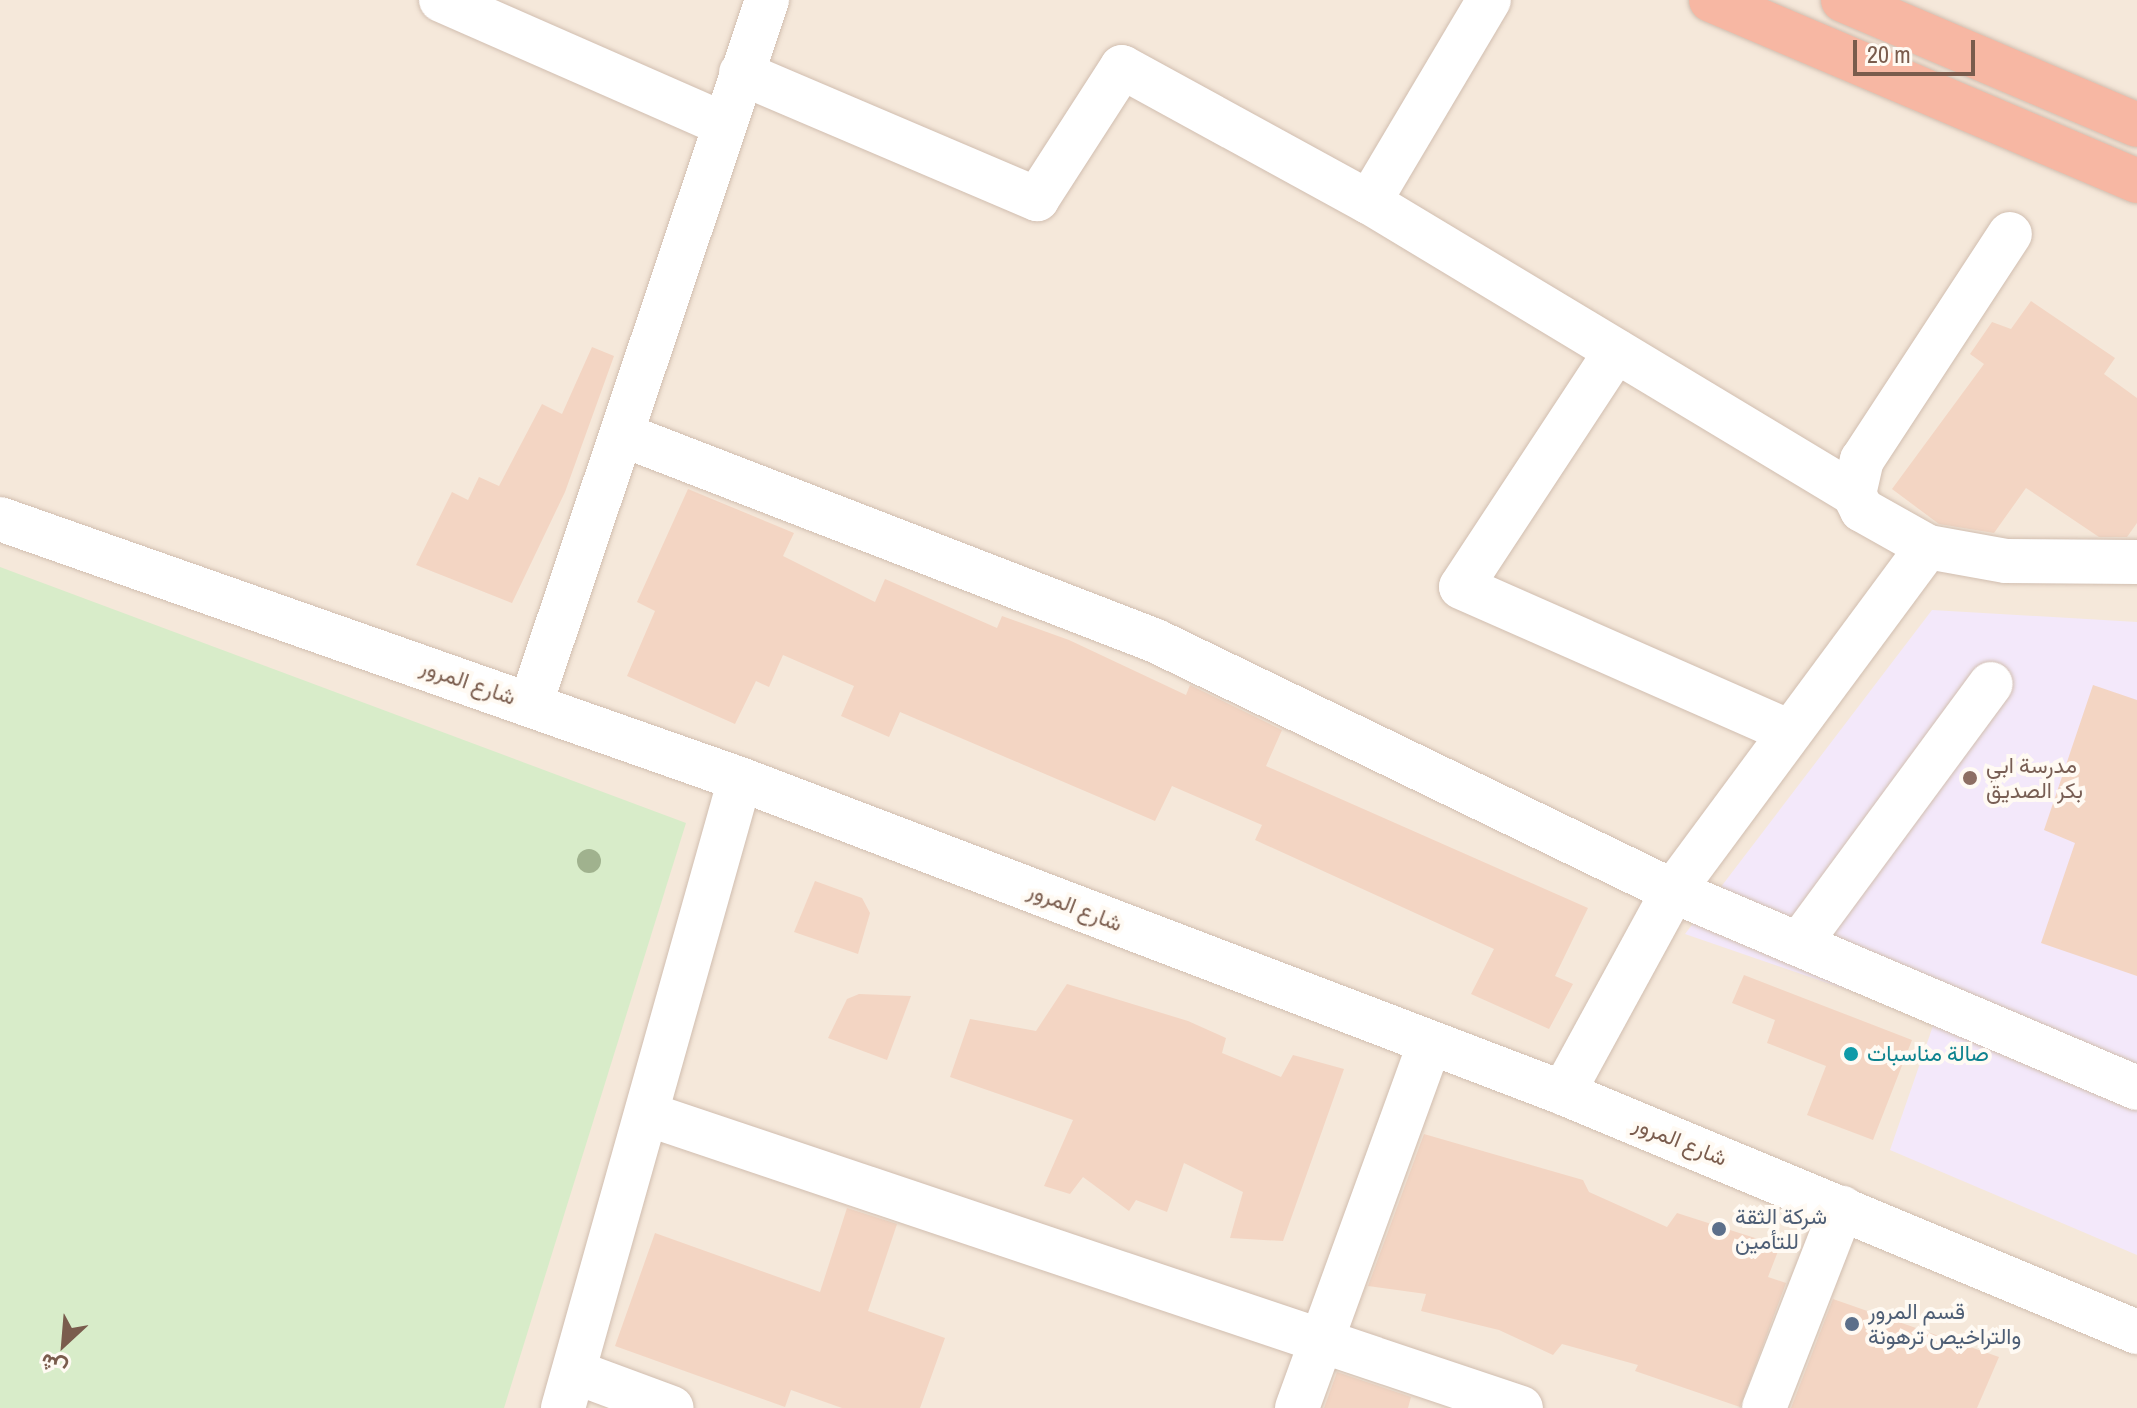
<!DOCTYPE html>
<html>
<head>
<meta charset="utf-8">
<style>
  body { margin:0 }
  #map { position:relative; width:2137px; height:1408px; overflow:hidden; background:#fdf6ec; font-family:"Archivo Narrow",Vazirmatn,sans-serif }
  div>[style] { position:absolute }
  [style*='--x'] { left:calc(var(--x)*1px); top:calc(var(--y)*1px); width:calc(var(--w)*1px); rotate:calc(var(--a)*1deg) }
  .residential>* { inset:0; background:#f5e8da; transform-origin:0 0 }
  .education>* { inset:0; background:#f3e8fa }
  .green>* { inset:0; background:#d8ecc9 }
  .building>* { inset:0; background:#f3d5c3 }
  .roads { filter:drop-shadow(0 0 2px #d1beb0) drop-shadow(0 0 2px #d1beb0) }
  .minor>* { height:44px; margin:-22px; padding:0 22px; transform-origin:22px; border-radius:22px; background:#fff }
  .highway>* { height:44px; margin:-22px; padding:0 22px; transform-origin:22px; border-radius:22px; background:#f7b7a3 }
  .trees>* { width:24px; height:24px; margin:-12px; border-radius:50%; background:#a0b28e }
  .dots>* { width:22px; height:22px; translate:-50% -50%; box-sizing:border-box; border:4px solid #fffaf3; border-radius:50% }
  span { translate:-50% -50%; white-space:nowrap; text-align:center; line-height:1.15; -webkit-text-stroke:8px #fffaf3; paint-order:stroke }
  .street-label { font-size:22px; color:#7a5c4d }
  .education-label { font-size:22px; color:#785e54 }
  .left { translate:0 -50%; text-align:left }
  .culture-label { font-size:22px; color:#0d838f }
  .service-label { font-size:22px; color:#4e5e75 }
  .north { position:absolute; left:24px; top:1304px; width:80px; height:80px; -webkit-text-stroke:6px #fffaf3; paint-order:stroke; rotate:206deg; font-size:22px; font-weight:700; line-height:32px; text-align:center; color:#7a5c4d }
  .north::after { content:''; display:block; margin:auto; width:28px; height:36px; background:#7a5c4d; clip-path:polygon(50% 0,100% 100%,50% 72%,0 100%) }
  .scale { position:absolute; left:1853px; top:40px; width:122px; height:36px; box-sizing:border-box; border:4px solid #7a5c4d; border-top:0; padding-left:10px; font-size:24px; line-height:28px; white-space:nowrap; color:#7a5c4d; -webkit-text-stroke:6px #fffaf3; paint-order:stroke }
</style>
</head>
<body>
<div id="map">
  <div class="residential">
    <div style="left:0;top:0;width:2137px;height:1408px"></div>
  </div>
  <div class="education">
    <div style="clip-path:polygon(1932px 610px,2137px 622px,2137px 1255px,1890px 1150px,1935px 1020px,1685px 934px)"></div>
  </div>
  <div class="green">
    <div style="clip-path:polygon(0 567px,686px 823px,504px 1408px,0 1408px)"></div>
  </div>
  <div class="building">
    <div style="clip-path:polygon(2031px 301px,2115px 358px,2104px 374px,2137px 398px,2137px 523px,2127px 537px,2099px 537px,2026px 488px,1994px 533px,1939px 524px,1892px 489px,1984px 364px,1970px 354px,1992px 322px,2011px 329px)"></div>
    <div style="clip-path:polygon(592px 347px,614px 356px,565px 492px,512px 603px,416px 565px,452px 492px,468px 500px,479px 477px,499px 486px,542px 404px,562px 414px)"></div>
    <div style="clip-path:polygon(688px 489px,794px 533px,783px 556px,875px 602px,885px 579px,997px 628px,1002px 616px,1069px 640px,1186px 695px,1190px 685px,1282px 730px,1266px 766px,1588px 908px,1555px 976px,1573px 984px,1549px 1029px,1471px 994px,1494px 949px,1255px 840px,1262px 825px,1172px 786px,1155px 821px,900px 712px,889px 737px,841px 716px,854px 686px,783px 655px,769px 687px,756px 681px,735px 724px,627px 676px,655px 611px,637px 602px)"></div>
    <div style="clip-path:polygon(2093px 685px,2137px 700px,2137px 976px,2041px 943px,2075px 843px,2044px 830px)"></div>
    <div style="clip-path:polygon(815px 881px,862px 898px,870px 913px,858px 954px,794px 932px)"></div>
    <div style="clip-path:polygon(1744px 975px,1912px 1040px,1873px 1140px,1807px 1115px,1826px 1066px,1767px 1043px,1775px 1020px,1732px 1003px)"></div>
    <div style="clip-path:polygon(1067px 984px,1188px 1021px,1226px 1038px,1222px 1053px,1281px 1077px,1293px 1055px,1344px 1069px,1283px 1241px,1230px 1238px,1243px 1192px,1184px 1163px,1167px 1212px,1136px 1200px,1129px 1211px,1083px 1177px,1070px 1194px,1044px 1186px,1073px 1120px,950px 1077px,970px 1019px,1036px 1031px)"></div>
    <div style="clip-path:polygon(859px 994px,911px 996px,887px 1060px,828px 1038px,847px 999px)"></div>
    <div style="clip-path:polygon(1424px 1134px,1583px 1180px,1589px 1192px,1667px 1227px,1677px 1213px,1780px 1246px,1768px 1277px,1786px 1283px,1740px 1407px,1635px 1371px,1638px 1365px,1562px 1344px,1553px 1355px,1499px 1330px,1421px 1311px,1426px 1294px,1368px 1286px)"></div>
    <div style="clip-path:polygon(847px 1208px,897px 1224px,868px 1311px,945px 1338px,920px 1408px,842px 1408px,791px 1390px,785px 1407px,615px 1346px,655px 1233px,820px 1292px)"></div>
    <div style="clip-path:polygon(1833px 1299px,1999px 1357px,1977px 1408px,1791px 1408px)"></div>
    <div style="clip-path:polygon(1337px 1372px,1411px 1397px,1408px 1408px,1324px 1408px)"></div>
  </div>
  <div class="roads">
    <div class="minor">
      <div style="--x:441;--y:0;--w:309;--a:23.7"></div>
      <div style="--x:741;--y:73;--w:322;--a:23.1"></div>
      <div style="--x:1037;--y:199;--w:157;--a:-57.2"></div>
      <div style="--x:1122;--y:67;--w:281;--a:28.7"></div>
      <div style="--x:1369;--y:202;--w:566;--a:31.05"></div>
      <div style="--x:1369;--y:202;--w:235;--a:-59.3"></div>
      <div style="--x:1616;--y:351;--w:282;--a:123.3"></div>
      <div style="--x:1461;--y:587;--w:356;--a:23.8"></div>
      <div style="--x:623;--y:435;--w:571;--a:21.13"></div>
      <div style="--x:1156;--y:641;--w:574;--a:25.81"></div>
      <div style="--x:1673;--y:891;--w:504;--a:23"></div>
      <div style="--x:0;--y:519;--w:784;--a:19.36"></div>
      <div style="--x:740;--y:779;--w:881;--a:20.88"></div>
      <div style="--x:1563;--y:1093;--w:622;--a:22.61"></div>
      <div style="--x:1928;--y:547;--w:76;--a:-150.7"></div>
      <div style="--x:1862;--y:510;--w:18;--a:-117"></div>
      <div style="--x:1854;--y:494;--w:35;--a:-77"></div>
      <div style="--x:1862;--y:460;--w:270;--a:-56.8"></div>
      <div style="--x:531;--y:703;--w:742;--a:-71.44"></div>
      <div style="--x:1799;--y:944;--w:323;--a:-53.6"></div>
      <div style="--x:1563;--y:1093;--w:230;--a:-61.4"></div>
      <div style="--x:1673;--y:891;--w:428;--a:-53.5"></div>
      <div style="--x:1928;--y:547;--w:79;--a:10.2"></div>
      <div style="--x:2006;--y:561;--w:131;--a:0.4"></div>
      <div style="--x:647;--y:1114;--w:922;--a:18.59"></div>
      <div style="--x:575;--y:1372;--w:103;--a:20.4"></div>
      <div style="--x:563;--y:1408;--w:653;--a:-74.28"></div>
      <div style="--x:1297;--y:1408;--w:388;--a:-70"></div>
      <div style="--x:1764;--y:1408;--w:215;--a:-68.7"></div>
    </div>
    <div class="highway">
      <div style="--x:1711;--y:0;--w:463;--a:23"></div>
      <div style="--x:1843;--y:0;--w:319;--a:23"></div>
    </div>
  </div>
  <div class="trees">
    <div style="left:589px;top:861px"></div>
  </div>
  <div class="dots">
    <div style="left:1970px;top:778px;background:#8d6e63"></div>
    <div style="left:1851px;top:1054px;background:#0f9aa8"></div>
    <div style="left:1719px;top:1229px;background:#5c6f8a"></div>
    <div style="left:1852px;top:1324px;background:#5c6f8a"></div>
  </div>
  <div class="street-label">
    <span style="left:468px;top:682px;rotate:19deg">شارع المرور</span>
    <span style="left:1075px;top:907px;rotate:21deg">شارع المرور</span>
    <span style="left:1680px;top:1141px;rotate:22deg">شارع المرور</span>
  </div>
  <div class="education-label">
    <span class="left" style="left:1986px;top:778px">مدرسة ابي<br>بكر الصديق</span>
  </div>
  <div class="culture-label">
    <span class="left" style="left:1867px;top:1054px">صالة مناسبات</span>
  </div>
  <div class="service-label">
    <span class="left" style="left:1735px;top:1229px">شركة الثقة<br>للتأمين</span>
    <span class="left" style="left:1868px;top:1324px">قسم المرور<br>والتراخيص ترهونة</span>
  </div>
  <div class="north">ش</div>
  <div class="scale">20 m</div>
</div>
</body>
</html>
